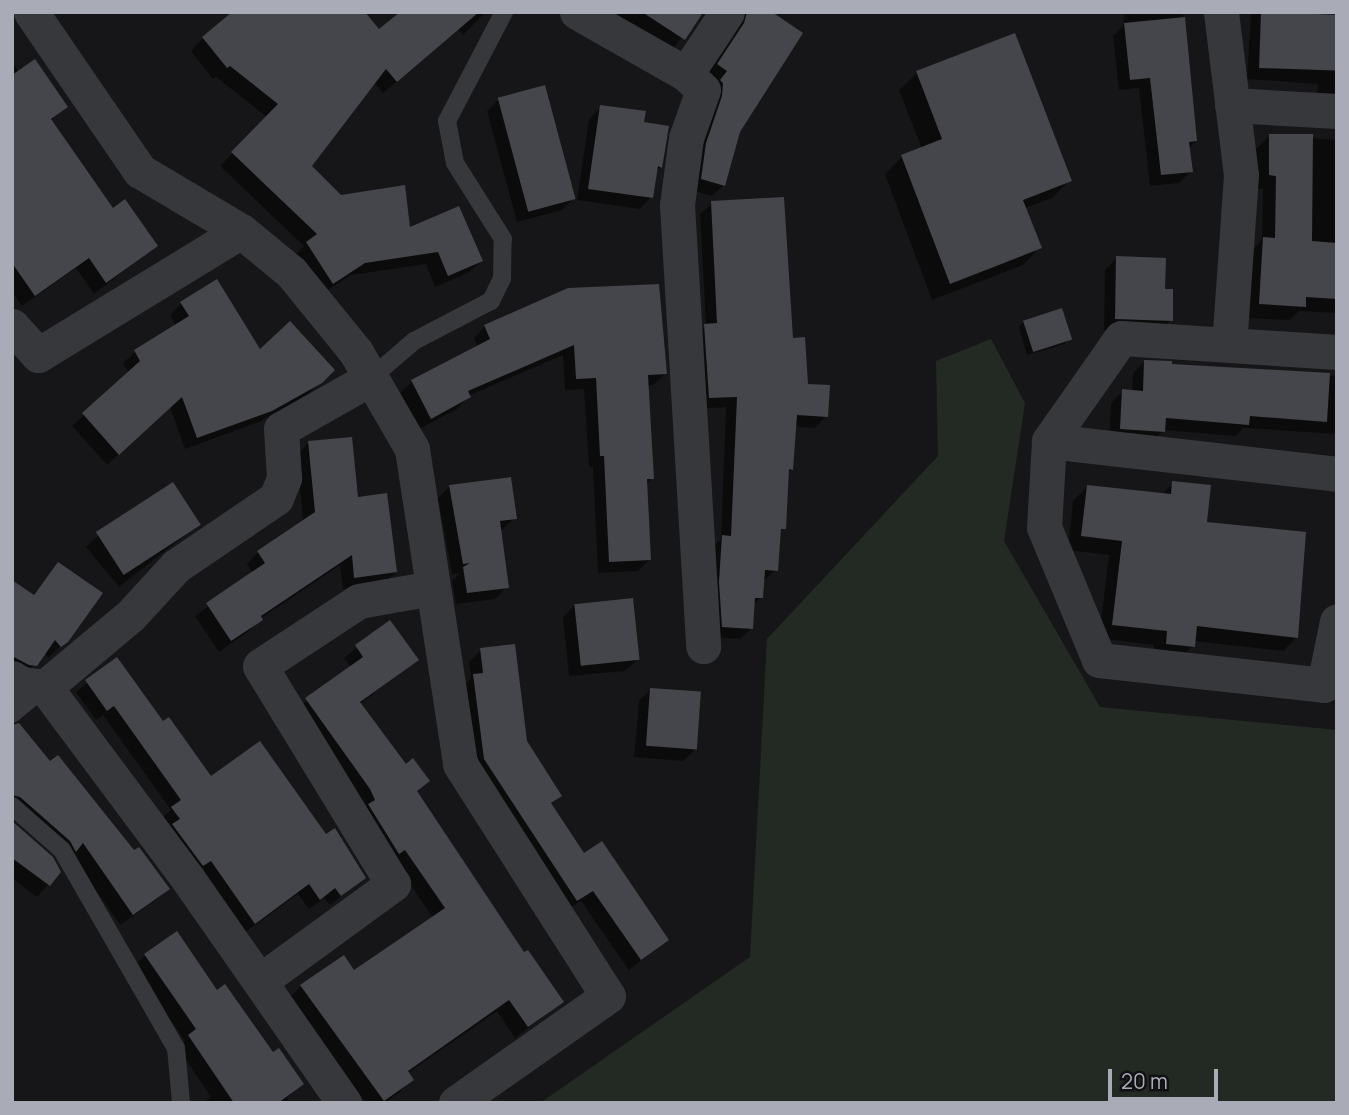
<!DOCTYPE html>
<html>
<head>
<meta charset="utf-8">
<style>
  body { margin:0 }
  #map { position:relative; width:1349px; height:1115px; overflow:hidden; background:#161618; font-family:Manrope,sans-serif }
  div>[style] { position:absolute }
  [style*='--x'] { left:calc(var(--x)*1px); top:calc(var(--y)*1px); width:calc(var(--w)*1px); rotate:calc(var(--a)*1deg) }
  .green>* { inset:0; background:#232a24 }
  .shadow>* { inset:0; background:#0007 }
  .building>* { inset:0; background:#45464b; transform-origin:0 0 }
  .service>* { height:18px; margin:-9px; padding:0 9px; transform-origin:9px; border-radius:9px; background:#37383c }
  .minor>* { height:35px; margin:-17.5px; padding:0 17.5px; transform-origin:17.5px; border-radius:17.5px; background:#37383c }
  span { translate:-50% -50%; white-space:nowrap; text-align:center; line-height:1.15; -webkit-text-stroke:5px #111113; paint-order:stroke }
  .frame { position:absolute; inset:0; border:14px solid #a9acb7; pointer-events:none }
  .scale { position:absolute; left:1108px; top:1069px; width:110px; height:32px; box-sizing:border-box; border:4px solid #a9acb7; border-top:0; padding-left:9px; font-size:21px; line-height:24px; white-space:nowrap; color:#a9acb7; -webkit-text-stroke:5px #111113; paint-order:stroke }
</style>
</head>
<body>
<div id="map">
  <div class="green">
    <div style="clip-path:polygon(991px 339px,1025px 403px,1004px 541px,1100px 707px,1337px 730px,1337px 1103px,540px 1103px,750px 957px,767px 639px,938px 456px,936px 361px)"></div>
  </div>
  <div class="shadow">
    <div style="clip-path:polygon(402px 12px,486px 12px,463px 35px,458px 30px,383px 93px,374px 82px,309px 166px,340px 196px,481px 261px,468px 273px,435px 287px,426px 264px,351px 275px,320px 295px,294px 256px,304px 246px,220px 166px,267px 117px,216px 77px,213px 79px,191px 51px,203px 38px,379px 32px)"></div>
    <div style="clip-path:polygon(584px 12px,701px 12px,671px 51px)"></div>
    <div style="clip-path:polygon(744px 12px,749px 12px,738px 131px,724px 185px,712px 196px,690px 190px,706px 76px,733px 37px,735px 22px)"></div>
    <div style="clip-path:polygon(1125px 12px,1183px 12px,1196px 141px,1188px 149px,1191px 171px,1179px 183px,1150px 186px,1139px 88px,1119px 90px,1113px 36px,1123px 26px)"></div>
    <div style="clip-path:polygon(1251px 12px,1337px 12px,1337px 94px,1317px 93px,1318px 84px,1247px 79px)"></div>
    <div style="clip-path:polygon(12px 62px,19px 72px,66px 107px,50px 121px,112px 210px,156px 246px,94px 294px,76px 268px,22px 306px,12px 292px)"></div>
    <div style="clip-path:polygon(917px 73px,1070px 180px,1052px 198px,1025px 208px,1040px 247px,1023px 265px,932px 300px,885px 174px,902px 157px,922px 149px,899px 90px)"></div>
    <div style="clip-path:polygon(499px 99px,574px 198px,562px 210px,517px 222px,487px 111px)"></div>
    <div style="clip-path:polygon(601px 107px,642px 124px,660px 167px,655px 172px,651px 197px,640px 209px,577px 200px,589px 119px)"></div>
    <div style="clip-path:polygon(1270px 135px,1337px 140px,1337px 313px,1299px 311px,1290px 320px,1246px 318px,1249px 253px,1262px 240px,1263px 189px,1255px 189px,1256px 149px)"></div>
    <div style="clip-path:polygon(712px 203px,791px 339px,806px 386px,826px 416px,815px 428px,794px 426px,792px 469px,787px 473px,784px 528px,779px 533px,776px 570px,763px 581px,761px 597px,753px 606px,752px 628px,740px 639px,711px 637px,711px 548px,721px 539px,726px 407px,698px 409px,694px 337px,706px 325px,700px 214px)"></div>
    <div style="clip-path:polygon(1117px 258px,1163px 291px,1171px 320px,1159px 332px,1104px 330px,1105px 270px)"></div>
    <div style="clip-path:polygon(569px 290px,665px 374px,653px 385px,647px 386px,652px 478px,646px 485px,650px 559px,638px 571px,598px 573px,593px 467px,589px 467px,584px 389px,565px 390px,563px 355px,468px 396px,457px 409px,419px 429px,400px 393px,412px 382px,478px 348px,474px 338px,485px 326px)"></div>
    <div style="clip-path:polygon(182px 303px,259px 352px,333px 370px,308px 394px,259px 422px,185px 449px,170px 407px,107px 465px,72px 426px,129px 373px,123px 363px,135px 352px,176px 326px,170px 315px)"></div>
    <div style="clip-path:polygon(1024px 321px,1070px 338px,1064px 344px,1027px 355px,1019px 327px)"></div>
    <div style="clip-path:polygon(1145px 361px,1170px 366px,1337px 376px,1337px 434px,1243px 428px,1236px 436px,1164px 430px,1151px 443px,1109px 440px,1111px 403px,1123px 391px,1132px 392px,1133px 373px)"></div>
    <div style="clip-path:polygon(308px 443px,357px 499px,396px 572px,384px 584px,343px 589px,340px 565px,260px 619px,249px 631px,219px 652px,195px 616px,253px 574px,247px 564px,258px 552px,303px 522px,297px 455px)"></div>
    <div style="clip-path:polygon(1173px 483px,1297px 637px,1283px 651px,1194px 641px,1193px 646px,1179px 660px,1153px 657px,1154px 645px,1099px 638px,1109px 555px,1068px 550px,1073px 501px,1087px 487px,1161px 495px)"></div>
    <div style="clip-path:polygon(173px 485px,199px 524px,119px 587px,86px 547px,98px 536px)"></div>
    <div style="clip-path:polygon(450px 486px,515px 518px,500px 531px,507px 587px,495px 599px,456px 604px,452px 581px,460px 573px,452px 574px,438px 498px)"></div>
    <div style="clip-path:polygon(58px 564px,66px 641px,48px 658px,45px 652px,24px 677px,12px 673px,12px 593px,32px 596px)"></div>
    <div style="clip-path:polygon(575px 605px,637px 660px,625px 671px,569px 676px,563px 617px)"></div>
    <div style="clip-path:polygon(390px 622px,416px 660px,360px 704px,405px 767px,427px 781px,416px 792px,524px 955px,562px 1002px,515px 1038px,497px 1011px,408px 1073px,412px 1080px,400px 1092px,384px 1103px,366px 1103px,289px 998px,301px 986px,354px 972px,433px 918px,294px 711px,351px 667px,344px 658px)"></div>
    <div style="clip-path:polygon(481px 650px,525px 742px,560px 795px,550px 806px,583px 855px,667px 940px,629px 970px,581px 901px,565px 911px,473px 771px,462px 688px,471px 678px,469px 662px)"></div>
    <div style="clip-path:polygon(117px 660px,162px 724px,211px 779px,326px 837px,363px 878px,330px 905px,324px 898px,309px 909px,298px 894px,244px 933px,162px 818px,171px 810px,103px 715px,96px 720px,76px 692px)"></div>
    <div style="clip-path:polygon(651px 689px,695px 750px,683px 761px,634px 757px,639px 701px)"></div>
    <div style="clip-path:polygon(12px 743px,50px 764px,168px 889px,156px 900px,120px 925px,71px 854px,12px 800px)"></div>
    <div style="clip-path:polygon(12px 824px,59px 872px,37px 897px,12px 878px)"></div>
    <div style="clip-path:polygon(145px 955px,216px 992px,302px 1084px,287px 1098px,290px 1103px,203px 1103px,211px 1097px,178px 1048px,185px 1041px,134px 967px)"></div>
  </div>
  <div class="building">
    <div style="clip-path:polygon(232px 12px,365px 12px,379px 29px,400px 12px,479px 12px,397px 82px,386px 69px,312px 166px,341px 195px,405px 185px,410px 227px,459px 206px,483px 261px,448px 276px,438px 252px,365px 263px,333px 284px,306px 242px,317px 234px,231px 152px,278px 104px,230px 66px,227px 68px,202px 37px)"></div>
    <div style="clip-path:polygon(642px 12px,699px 12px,702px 14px,685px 40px)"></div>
    <div style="clip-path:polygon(747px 12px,772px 12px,803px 33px,740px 132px,725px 186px,701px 179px,706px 143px,722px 96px,723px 83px,720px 80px,727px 71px,717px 64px,744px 23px)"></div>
    <div style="left:1261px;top:12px;width:76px;height:56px;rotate:2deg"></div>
    <div style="clip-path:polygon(1185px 17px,1197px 141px,1189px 142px,1193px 172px,1161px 175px,1150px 78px,1130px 80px,1124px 23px)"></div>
    <div style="clip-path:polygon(1015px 33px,1072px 181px,1023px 200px,1042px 248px,950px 284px,901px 155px,942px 139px,916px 71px)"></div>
    <div style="clip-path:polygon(35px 59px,68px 107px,51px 119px,113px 208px,125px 199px,158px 246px,106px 283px,89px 258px,35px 296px,12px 263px,12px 75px)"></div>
    <div style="left:545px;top:85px;width:118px;height:49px;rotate:75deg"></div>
    <div style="clip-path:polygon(600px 105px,646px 111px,644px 122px,669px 126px,662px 168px,658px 166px,653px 198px,588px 189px)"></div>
    <div style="clip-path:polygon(1269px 134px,1313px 134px,1312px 241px,1337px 243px,1337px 299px,1306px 297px,1306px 307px,1259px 304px,1263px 237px,1275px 238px,1276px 176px,1269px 175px)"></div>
    <div style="clip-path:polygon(784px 197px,793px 338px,805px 337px,808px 384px,830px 385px,828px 417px,797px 415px,793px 470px,789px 469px,786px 529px,781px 529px,778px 571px,765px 570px,763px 598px,755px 598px,753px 629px,722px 627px,719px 582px,722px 535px,731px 536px,737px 397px,709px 398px,704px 324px,717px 323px,711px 201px)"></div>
    <div style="clip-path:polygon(1116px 256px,1166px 258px,1165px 289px,1173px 289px,1173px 321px,1115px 319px)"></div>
    <div style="clip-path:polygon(217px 279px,260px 349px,290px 321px,335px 370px,322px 383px,272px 411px,197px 438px,182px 397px,119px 455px,82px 413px,140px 361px,134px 350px,189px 316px,180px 302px)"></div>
    <div style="clip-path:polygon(659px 284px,667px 374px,648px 375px,654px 479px,647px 479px,651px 560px,609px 562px,604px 456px,600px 456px,596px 378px,576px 379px,574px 345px,468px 391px,471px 397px,431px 419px,411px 380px,490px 339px,484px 325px,568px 288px)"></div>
    <div style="left:1062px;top:308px;width:33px;height:41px;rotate:72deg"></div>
    <div style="clip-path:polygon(1144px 360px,1172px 361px,1172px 364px,1330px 373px,1327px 422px,1250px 416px,1249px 425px,1166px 418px,1165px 432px,1120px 429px,1122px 389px,1143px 391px)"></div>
    <div style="clip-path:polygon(352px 437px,358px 497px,387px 493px,397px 572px,354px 578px,352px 555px,261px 616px,263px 620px,231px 641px,206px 603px,265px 563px,257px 551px,315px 512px,308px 441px)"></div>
    <div style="clip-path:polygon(511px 477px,517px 519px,500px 521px,509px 588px,467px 593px,463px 567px,470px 563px,463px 564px,449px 485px)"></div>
    <div style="clip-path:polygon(1172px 481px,1211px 485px,1207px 522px,1306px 532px,1298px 638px,1197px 626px,1195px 647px,1166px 644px,1167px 631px,1112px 625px,1122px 541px,1081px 536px,1087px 485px,1171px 494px)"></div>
    <div style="left:173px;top:482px;width:51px;height:92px;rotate:57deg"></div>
    <div style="clip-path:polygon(58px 562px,103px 593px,68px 642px,61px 647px,55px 640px,37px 666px,29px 665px,12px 656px,12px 580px,34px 595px)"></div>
    <div style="left:633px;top:598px;width:62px;height:59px;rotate:84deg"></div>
    <div style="clip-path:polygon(390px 620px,419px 660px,360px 702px,406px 764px,413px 758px,430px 781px,417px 791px,524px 952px,528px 950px,564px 1002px,528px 1027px,509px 1000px,408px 1071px,414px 1080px,384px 1101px,300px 985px,344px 955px,354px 970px,445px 908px,405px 850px,399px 854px,368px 804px,375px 800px,370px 789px,305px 698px,363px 657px,355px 645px)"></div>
    <div style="clip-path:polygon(515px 644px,527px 741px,562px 796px,551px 803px,584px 853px,602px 841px,669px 940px,641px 960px,593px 891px,577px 901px,484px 759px,473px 674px,483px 673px,480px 648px)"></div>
    <div style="clip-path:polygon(117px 657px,163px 721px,169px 717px,211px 776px,260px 741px,326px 834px,335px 828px,366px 878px,341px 896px,335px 888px,320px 900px,309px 884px,255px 924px,211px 861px,203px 866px,172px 824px,180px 819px,171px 807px,181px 800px,114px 706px,107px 711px,85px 680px)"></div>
    <div style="left:650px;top:688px;width:51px;height:58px;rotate:4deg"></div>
    <div style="clip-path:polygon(19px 723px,50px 761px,58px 755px,134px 850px,139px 847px,170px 889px,133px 915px,83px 843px,76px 852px,70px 841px,20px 797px,12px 795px,12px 725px)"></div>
    <div style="clip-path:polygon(12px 821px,53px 857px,61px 872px,50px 886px,12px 858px)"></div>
    <div style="clip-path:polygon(177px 931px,217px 990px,225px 984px,273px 1052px,279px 1048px,304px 1084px,278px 1103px,234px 1103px,188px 1035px,196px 1029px,144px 954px)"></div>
  </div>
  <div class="service">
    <div style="--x:371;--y:378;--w:57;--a:-40.7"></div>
    <div style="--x:414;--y:341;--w:87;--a:-27.5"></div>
    <div style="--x:491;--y:301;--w:25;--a:-64"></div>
    <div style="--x:502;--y:278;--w:39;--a:-89"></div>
    <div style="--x:503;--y:239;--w:90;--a:-122.3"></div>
    <div style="--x:455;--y:163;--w:43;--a:-100.8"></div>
    <div style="--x:447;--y:121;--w:123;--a:-62.4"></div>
    <div style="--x:12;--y:714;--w:43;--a:-39.3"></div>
    <div style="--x:12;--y:806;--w:67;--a:41.3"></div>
    <div style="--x:62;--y:850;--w:228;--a:60.1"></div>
    <div style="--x:176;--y:1048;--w:55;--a:84.8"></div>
  </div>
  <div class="minor">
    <div style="--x:31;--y:12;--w:193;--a:55.6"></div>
    <div style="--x:140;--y:171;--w:117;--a:30.7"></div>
    <div style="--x:241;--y:231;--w:65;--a:39.4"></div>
    <div style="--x:291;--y:272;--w:103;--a:50.9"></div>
    <div style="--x:356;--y:352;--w:112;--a:60"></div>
    <div style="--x:412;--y:449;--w:319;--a:81.3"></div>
    <div style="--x:460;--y:764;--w:275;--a:57.5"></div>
    <div style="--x:608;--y:996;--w:186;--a:144.9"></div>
    <div style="--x:577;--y:12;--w:125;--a:29.6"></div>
    <div style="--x:686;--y:74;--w:23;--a:43"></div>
    <div style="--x:703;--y:90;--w:51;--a:109.5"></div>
    <div style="--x:686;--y:138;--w:68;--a:97.7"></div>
    <div style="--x:677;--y:205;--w:442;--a:86.6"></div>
    <div style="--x:1221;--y:12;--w:164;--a:83"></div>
    <div style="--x:1241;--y:175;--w:170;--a:94"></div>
    <div style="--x:686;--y:74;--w:74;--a:-56.5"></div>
    <div style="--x:1232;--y:105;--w:105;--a:3.3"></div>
    <div style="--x:12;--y:326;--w:39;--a:48"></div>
    <div style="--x:38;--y:355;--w:238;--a:-31.4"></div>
    <div style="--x:1337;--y:352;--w:216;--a:-176.3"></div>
    <div style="--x:1121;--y:338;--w:126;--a:125"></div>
    <div style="--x:1049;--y:441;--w:86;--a:93.3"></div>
    <div style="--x:1044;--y:527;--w:144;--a:67.5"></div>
    <div style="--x:1099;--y:660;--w:226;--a:6.3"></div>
    <div style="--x:1324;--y:685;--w:65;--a:-78.5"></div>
    <div style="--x:1049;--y:441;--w:290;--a:6.5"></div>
    <div style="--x:12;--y:678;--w:12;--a:31"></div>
    <div style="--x:22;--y:684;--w:23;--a:7"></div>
    <div style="--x:45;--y:687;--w:239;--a:53.3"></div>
    <div style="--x:188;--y:879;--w:273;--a:55.1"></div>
    <div style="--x:45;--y:687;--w:112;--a:-39.9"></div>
    <div style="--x:131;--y:615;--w:67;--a:-47.4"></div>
    <div style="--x:176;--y:566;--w:121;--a:-34.2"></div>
    <div style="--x:276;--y:498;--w:22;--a:-68"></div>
    <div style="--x:284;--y:478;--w:49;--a:-93.5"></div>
    <div style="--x:281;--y:429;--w:103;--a:-29.5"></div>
    <div style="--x:260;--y:981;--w:165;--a:-36.1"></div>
    <div style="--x:393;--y:884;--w:255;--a:-121.4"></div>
    <div style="--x:260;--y:666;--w:118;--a:-33.3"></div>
    <div style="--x:359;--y:601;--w:74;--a:-10.1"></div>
  </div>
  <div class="frame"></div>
  <div class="scale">20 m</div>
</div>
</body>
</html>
